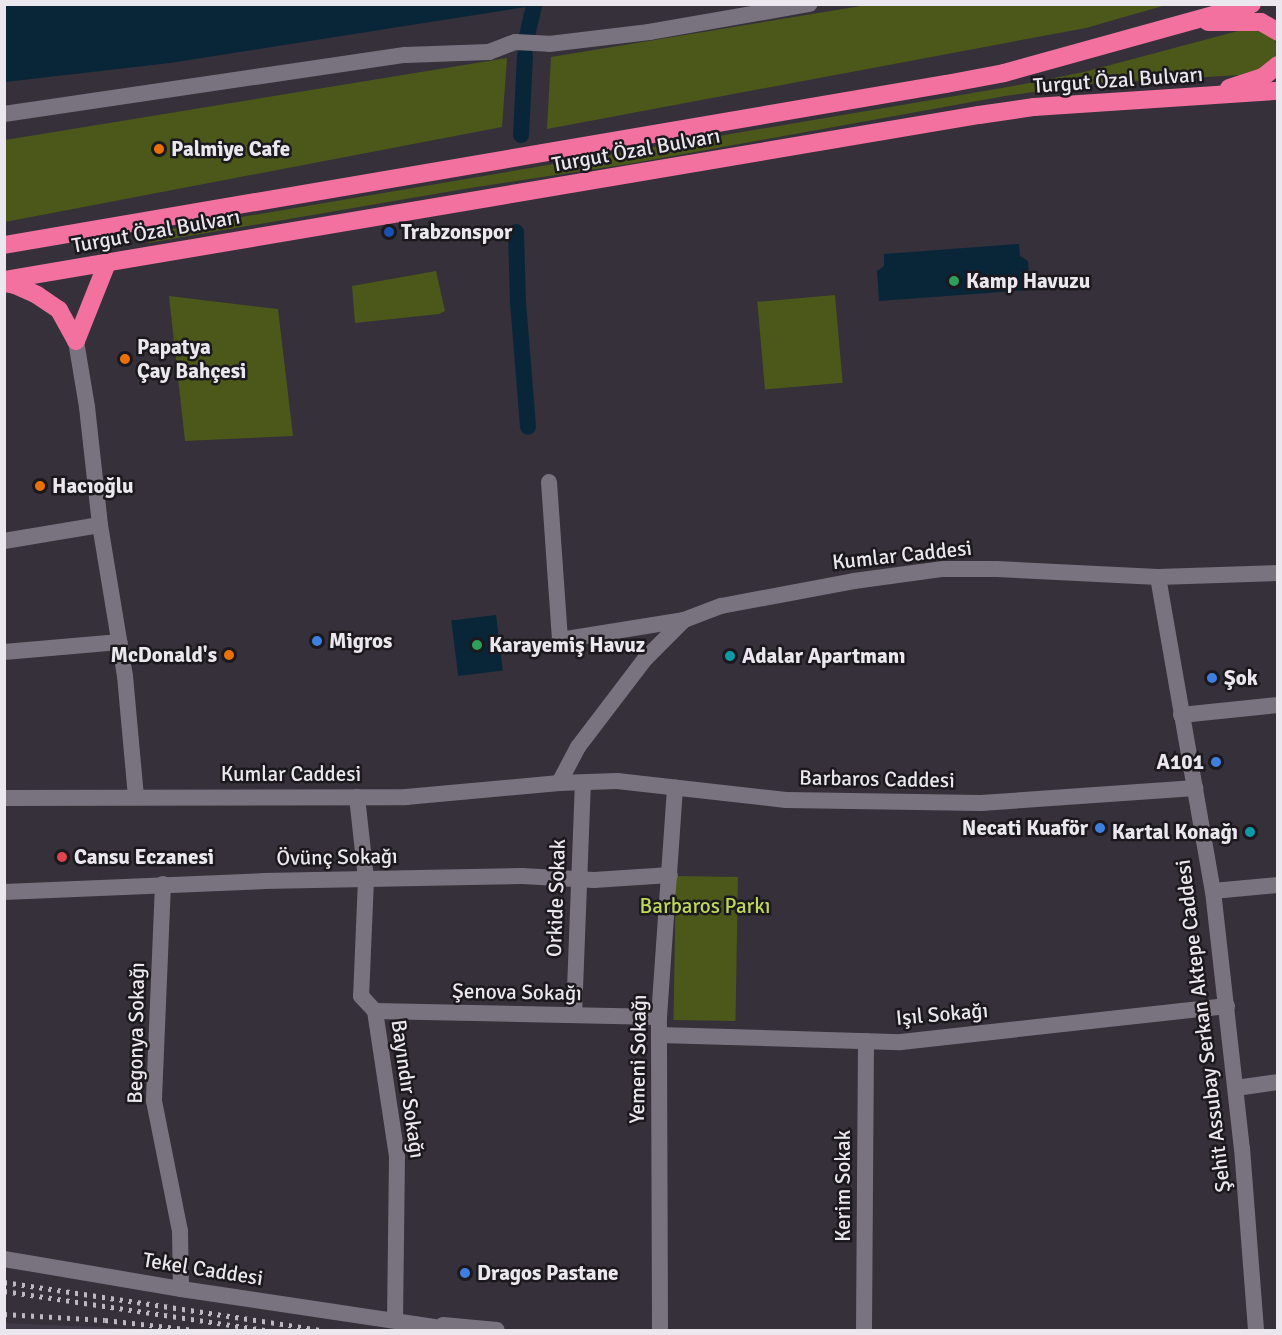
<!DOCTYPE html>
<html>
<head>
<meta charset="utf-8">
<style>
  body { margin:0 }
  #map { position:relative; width:1282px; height:1335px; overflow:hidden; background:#35303a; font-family:Signika,sans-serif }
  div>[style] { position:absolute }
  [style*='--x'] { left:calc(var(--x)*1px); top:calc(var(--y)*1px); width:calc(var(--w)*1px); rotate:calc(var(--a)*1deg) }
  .built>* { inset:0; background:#403a48 }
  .green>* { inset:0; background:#4b5819; transform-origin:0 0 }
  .water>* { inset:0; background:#092639; transform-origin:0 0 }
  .canal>* { height:16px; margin:-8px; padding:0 8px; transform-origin:8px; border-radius:8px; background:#092639 }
  .minor>* { height:16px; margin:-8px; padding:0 8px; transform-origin:8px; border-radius:8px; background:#78737e }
  .highway>* { height:18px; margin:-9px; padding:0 9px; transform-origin:9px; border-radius:9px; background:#f2719e }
  .rail>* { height:4.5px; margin-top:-2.25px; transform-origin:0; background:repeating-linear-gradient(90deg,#bdb9c1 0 3px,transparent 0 9px) }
  .dots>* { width:16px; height:16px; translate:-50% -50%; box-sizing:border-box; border:3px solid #1b191d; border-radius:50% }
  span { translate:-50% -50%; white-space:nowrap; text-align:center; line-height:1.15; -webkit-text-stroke:5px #1b191d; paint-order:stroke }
  .street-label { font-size:21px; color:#eae7ee }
  .poi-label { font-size:21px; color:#eae7ee; font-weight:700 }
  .left { translate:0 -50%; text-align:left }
  .right { translate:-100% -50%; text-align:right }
  .park-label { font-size:21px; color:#bed859 }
  .frame { position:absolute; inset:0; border:6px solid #eae7ee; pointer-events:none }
</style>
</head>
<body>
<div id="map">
  <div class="built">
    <div style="clip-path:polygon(5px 1323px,140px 1329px,148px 1330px,5px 1330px)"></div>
  </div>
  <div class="green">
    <div style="clip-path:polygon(873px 4px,1166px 5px,1086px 28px,547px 129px,551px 57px)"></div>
    <div style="clip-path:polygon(1253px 27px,1274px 39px,1277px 46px,1275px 61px,1257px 74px,1089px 84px,1005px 96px,629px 164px,470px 188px,148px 243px,146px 234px,165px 230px,1019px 85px,1084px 72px)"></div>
    <div style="clip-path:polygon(507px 58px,502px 127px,5px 222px,5px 140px)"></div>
    <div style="clip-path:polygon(436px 271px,445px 311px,439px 314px,355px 323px,352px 286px)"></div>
    <div style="left:835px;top:295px;width:88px;height:78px;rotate:85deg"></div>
    <div style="clip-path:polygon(169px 296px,278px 309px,293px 436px,185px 441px)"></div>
    <div style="left:676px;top:876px;width:62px;height:144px;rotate:1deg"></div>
  </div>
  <div class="water">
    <div style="clip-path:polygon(5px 4px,539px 4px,539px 5px,170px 63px,5px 82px)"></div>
    <div style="clip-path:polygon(1019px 244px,1020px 256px,1028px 261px,1030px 290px,879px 301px,877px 271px,884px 266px,884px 254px)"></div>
    <div style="left:496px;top:615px;width:56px;height:45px;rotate:83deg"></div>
  </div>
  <div class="canal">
    <div style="--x:527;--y:36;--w:32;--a:-77"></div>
    <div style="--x:521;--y:135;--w:80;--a:-87.1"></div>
    <div style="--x:516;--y:232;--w:70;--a:88.4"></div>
    <div style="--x:518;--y:302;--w:125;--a:85.4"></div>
  </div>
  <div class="minor">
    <div style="--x:4;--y:114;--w:405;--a:-8.4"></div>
    <div style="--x:405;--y:55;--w:84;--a:-2"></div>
    <div style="--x:489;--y:52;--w:28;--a:-21"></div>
    <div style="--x:515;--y:42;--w:34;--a:3"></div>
    <div style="--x:549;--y:44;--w:101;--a:-6.8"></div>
    <div style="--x:649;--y:32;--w:163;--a:-9.9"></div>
    <div style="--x:76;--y:341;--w:67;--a:80.5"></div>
    <div style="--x:87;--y:407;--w:119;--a:83.7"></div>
    <div style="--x:100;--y:525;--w:153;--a:80.6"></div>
    <div style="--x:125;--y:676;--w:121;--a:84.8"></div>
    <div style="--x:549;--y:482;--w:158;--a:86"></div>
    <div style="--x:560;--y:640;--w:126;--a:-9.2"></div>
    <div style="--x:4;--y:541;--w:97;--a:-9.5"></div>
    <div style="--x:1158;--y:577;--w:319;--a:80.1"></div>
    <div style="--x:1213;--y:891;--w:259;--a:83.6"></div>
    <div style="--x:1242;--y:1148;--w:183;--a:85.6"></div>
    <div style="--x:4;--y:652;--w:116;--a:-4.9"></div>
    <div style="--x:1181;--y:715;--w:98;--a:-5.9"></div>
    <div style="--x:559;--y:783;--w:41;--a:-62.2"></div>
    <div style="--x:578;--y:747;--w:111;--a:-52.7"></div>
    <div style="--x:645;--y:659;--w:55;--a:-45"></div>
    <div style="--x:684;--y:620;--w:40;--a:-21"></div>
    <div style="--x:721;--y:606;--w:135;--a:-10.6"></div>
    <div style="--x:854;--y:581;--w:90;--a:-7.7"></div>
    <div style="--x:943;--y:569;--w:53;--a:0"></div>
    <div style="--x:996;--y:569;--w:162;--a:2.8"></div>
    <div style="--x:1158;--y:577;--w:120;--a:-1.9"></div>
    <div style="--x:357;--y:797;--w:82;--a:83.7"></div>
    <div style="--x:366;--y:879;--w:117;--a:92.4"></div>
    <div style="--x:361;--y:996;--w:21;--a:47"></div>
    <div style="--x:375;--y:1011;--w:148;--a:81.4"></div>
    <div style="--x:397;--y:1157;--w:163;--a:90.7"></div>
    <div style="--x:4;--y:798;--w:402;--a:-0.1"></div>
    <div style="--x:406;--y:797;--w:154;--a:-5.2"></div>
    <div style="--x:559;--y:783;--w:58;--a:-2"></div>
    <div style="--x:617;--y:781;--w:170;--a:6.4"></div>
    <div style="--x:786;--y:800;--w:195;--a:0.9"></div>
    <div style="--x:981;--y:803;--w:215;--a:-4"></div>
    <div style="--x:163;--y:884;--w:217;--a:92.4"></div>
    <div style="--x:154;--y:1101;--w:133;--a:78.7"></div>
    <div style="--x:180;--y:1231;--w:58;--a:89"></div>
    <div style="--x:1213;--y:891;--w:65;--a:-5.3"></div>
    <div style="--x:4;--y:892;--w:259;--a:-2.4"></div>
    <div style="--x:263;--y:881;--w:259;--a:-1.1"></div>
    <div style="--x:522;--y:876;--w:72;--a:3.2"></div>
    <div style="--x:594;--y:880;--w:76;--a:-3.8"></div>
    <div style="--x:375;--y:1011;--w:284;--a:1.2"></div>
    <div style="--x:574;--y:1015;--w:232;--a:-87.8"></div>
    <div style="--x:659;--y:1035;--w:242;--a:1.7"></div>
    <div style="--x:901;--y:1042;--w:328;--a:-6.3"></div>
    <div style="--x:1236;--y:1088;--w:42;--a:-8.1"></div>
    <div style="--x:4;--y:1259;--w:180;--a:9.6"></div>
    <div style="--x:181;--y:1289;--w:276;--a:8.5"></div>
    <div style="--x:443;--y:1325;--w:54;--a:5.3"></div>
    <div style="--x:660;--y:1330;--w:313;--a:-90.2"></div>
    <div style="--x:659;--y:1017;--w:230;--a:-86"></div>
    <div style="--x:864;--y:1330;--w:289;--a:-89.6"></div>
  </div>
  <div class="highway">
    <div style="--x:1208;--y:22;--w:53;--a:0"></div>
    <div style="--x:1261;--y:22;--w:20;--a:30"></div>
    <div style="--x:1229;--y:88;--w:36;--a:-18"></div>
    <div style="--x:1263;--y:77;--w:19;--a:-39"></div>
    <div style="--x:4;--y:245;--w:956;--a:-9.7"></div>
    <div style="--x:946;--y:84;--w:59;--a:-10.7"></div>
    <div style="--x:1004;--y:73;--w:257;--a:-15.5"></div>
    <div style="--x:4;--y:280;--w:989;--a:-9.61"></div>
    <div style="--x:979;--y:115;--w:56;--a:-8.3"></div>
    <div style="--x:1034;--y:107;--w:245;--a:-3.8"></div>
    <div style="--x:4;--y:283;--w:11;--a:10"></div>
    <div style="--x:15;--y:285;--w:24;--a:24"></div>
    <div style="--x:37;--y:295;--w:27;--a:34"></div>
    <div style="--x:59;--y:310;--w:35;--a:61"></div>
    <div style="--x:76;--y:341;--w:84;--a:-68.3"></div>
  </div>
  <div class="rail">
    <div style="--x:4;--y:1282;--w:320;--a:8.6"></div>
    <div style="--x:4;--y:1291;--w:265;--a:8.5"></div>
    <div style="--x:4;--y:1314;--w:101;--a:3.4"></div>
    <div style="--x:105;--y:1320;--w:90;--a:6.4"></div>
  </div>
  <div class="dots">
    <div style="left:159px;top:149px;background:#e8710a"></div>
    <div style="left:389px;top:232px;background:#1a4fb4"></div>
    <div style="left:954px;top:281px;background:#2e9e5b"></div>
    <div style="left:125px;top:359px;background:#e8710a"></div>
    <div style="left:40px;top:486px;background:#e8710a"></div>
    <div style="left:317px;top:641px;background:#3f7fe0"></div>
    <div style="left:477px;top:645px;background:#2e9e5b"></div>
    <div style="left:229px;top:655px;background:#e8710a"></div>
    <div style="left:730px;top:656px;background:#0f9aa8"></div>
    <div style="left:1212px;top:678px;background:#3f7fe0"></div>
    <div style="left:1216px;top:762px;background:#3f7fe0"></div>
    <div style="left:1100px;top:828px;background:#3f7fe0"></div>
    <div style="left:1250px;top:832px;background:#0f9aa8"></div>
    <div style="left:62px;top:857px;background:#e0444e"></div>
    <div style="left:465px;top:1273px;background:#3f7fe0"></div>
  </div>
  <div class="street-label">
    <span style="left:1118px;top:80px;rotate:-4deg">Turgut Özal Bulvarı</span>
    <span style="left:636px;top:150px;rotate:-10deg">Turgut Özal Bulvarı</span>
    <span style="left:156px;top:231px;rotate:-10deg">Turgut Özal Bulvarı</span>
    <span style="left:902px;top:555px;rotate:-6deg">Kumlar Caddesi</span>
    <span style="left:291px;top:774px">Kumlar Caddesi</span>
    <span style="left:877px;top:779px;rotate:1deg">Barbaros Caddesi</span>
    <span style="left:337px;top:857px;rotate:-1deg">Övünç Sokağı</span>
    <span style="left:556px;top:898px;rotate:-88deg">Orkide Sokak</span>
    <span style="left:517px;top:992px;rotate:1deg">Şenova Sokağı</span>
    <span style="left:942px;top:1014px;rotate:-5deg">Işıl Sokağı</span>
    <span style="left:1203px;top:1026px;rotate:-97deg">Şehit Assubay Serkan Aktepe Caddesi</span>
    <span style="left:136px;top:1033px;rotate:-89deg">Begonya Sokağı</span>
    <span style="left:638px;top:1059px;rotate:-89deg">Yemeni Sokağı</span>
    <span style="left:408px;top:1089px;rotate:82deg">Bayındır Sokağı</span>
    <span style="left:843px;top:1186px;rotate:-90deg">Kerim Sokak</span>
    <span style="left:203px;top:1269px;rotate:9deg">Tekel Caddesi</span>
  </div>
  <div class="poi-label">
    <span class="left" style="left:171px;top:149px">Palmiye Cafe</span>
    <span class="left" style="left:401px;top:232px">Trabzonspor</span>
    <span class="left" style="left:966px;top:281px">Kamp Havuzu</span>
    <span class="left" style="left:137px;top:359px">Papatya<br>Çay Bahçesi</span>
    <span class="left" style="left:52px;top:486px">Hacıoğlu</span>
    <span class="left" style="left:329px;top:641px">Migros</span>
    <span class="left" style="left:489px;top:645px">Karayemiş Havuz</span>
    <span class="right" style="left:217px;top:655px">McDonald's</span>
    <span class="left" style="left:742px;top:656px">Adalar Apartmanı</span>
    <span class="left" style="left:1224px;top:678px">Şok</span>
    <span class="right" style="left:1204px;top:762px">A101</span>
    <span class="right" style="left:1088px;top:828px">Necati Kuaför</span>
    <span class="right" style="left:1238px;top:832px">Kartal Konağı</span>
    <span class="left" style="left:74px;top:857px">Cansu Eczanesi</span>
    <span class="left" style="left:477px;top:1273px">Dragos Pastane</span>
  </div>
  <div class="park-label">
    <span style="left:705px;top:906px">Barbaros Parkı</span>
  </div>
  <div class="frame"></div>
</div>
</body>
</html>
